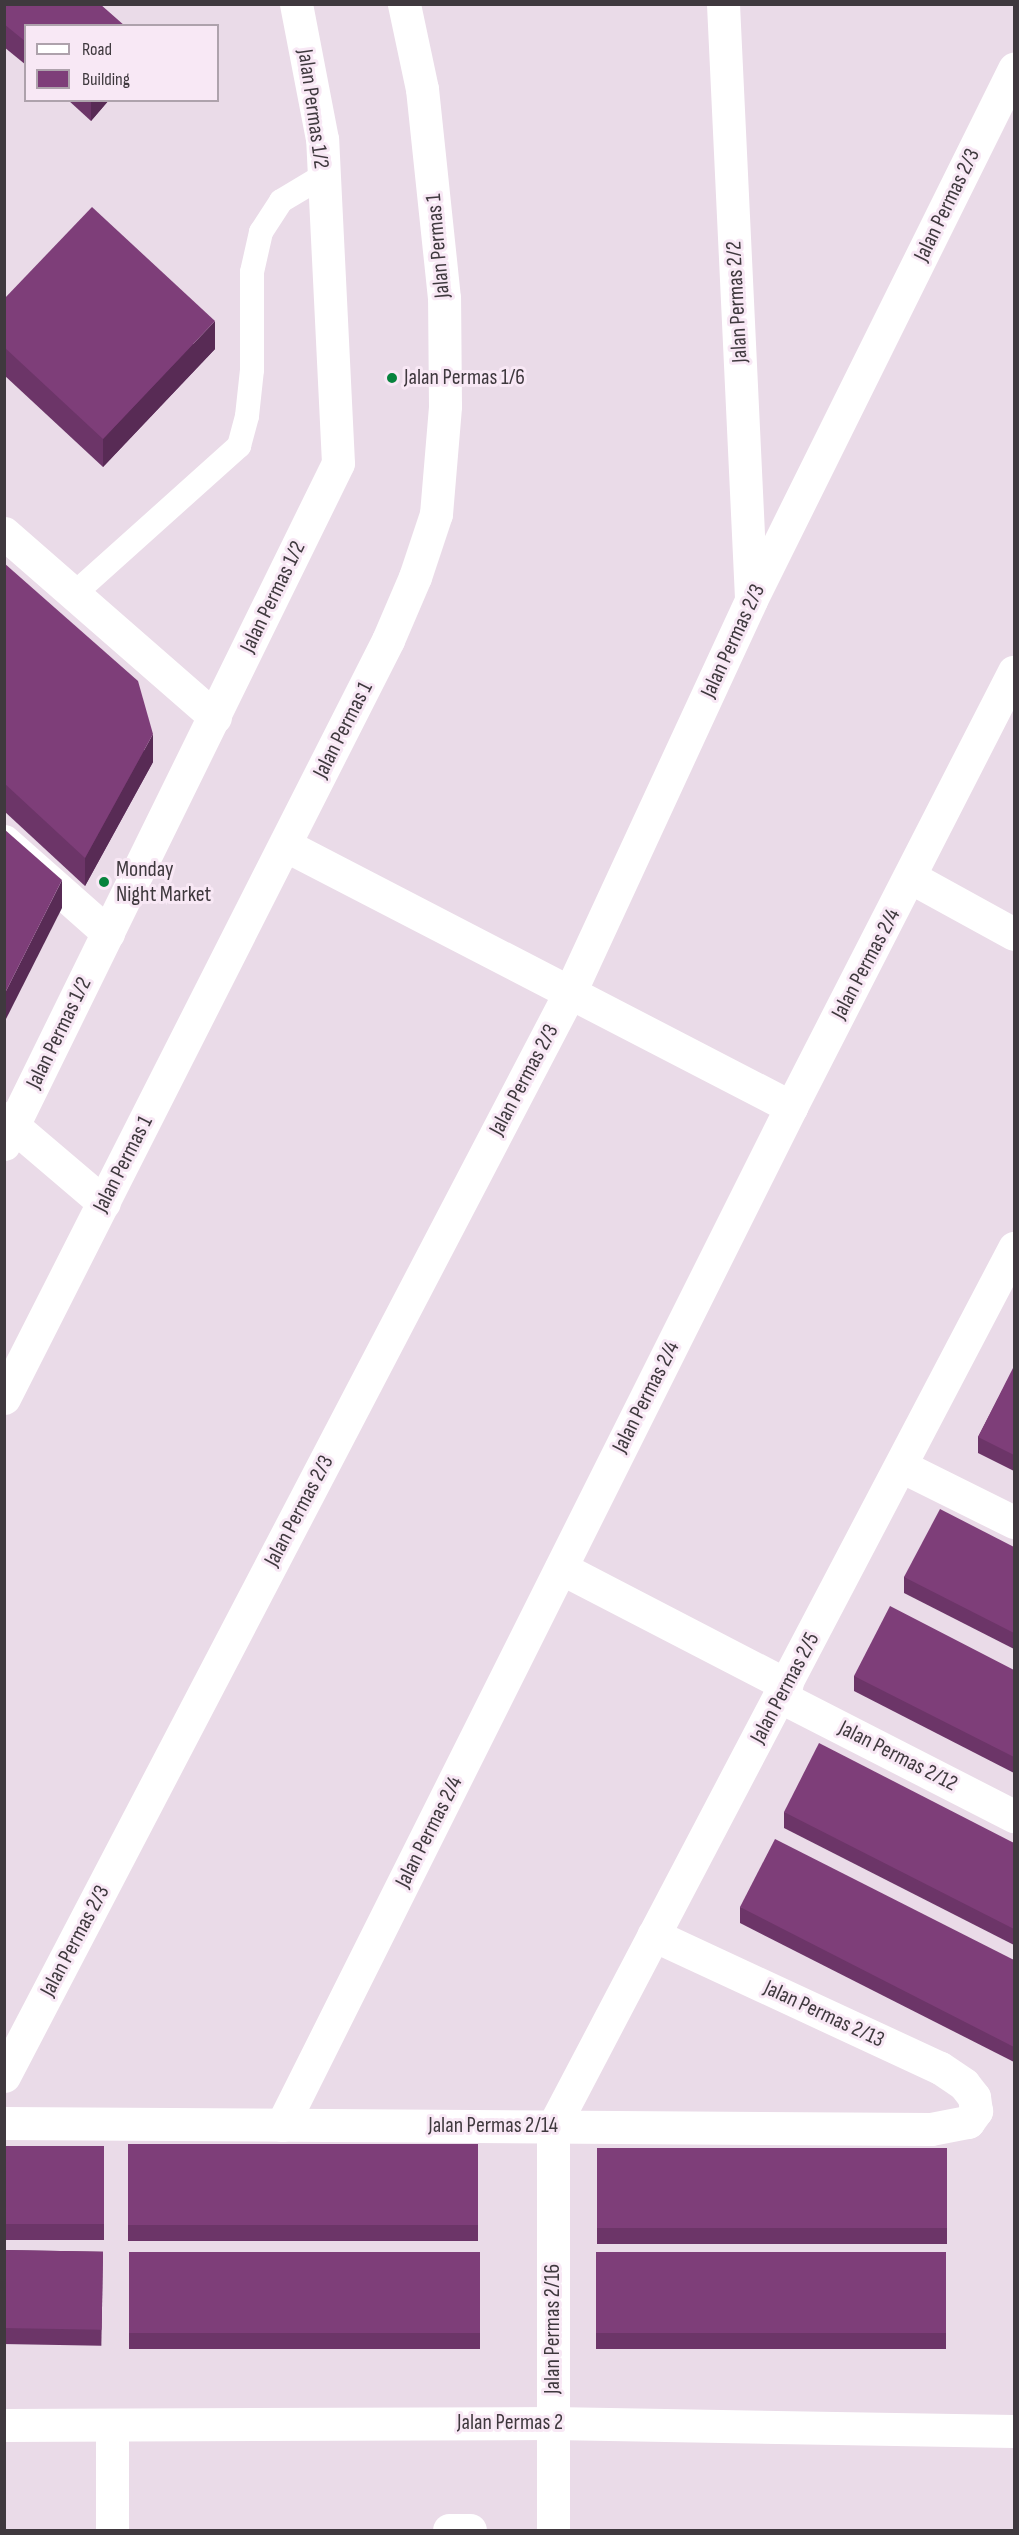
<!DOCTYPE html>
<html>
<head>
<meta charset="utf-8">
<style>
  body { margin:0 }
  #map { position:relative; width:1019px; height:2535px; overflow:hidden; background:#eadbe8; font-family:"Sofia Sans Condensed",sans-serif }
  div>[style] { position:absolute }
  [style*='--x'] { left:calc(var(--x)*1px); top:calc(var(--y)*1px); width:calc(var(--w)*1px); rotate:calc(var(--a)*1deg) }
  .service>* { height:24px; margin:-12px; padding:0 12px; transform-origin:12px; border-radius:12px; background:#fff }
  .minor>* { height:33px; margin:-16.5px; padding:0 16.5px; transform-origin:16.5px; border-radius:16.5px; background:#fff }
  .tertiary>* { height:33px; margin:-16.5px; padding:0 16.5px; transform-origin:16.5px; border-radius:16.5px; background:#fff }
  .wall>* { inset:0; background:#6c3568; transform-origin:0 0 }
  .shaded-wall>* { inset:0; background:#582b55 }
  .building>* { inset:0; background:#7e3e79; transform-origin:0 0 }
  .dots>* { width:16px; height:16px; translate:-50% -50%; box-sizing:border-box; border:3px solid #f8e8f5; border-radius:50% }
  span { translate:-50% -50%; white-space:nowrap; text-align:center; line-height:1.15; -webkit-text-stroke:6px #f8e8f5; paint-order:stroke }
  .street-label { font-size:22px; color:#3f393e }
  .poi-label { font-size:22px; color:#3f393e }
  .left { translate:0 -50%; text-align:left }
  .frame { position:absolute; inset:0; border:6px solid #3f393e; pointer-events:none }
  .legend { position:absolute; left:24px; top:24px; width:195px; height:78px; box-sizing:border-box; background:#f8e8f5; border:2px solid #aea2ac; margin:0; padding:8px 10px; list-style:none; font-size:18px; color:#3f393e }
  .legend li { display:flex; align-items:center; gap:12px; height:30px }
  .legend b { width:30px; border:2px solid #aea2ac }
</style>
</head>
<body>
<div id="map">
  <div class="service">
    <div style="--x:74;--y:594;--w:222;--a:-41.9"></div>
    <div style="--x:239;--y:446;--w:31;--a:-75"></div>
    <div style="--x:247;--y:416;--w:46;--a:-83.8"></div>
    <div style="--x:252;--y:370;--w:98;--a:-90"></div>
    <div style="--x:252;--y:272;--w:41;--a:-77.3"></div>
    <div style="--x:261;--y:232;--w:37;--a:-57"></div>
    <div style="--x:281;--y:201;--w:49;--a:-30.8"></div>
  </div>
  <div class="minor">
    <div style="--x:723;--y:4;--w:595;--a:87.3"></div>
    <div style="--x:4;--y:533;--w:280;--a:41.1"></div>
    <div style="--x:4;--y:841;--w:139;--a:41.5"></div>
    <div style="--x:285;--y:845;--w:570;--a:27.37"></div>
    <div style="--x:912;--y:878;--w:116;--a:28.8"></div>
    <div style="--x:4;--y:1118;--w:131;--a:40.4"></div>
    <div style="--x:4;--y:1144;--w:758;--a:-63.87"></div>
    <div style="--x:338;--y:463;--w:324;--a:-92.8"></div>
    <div style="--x:322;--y:139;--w:137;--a:-100.9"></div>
    <div style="--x:901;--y:1466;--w:126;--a:26.4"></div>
    <div style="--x:561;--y:1568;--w:254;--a:27.4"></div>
    <div style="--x:781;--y:1697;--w:262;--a:27.1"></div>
    <div style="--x:4;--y:2076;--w:1223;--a:-62.43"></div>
    <div style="--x:570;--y:992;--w:432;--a:-65.2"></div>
    <div style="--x:751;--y:600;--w:593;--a:-63.65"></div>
    <div style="--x:4;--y:2123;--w:927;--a:0.37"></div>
    <div style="--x:931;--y:2129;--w:38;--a:-11"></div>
    <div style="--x:968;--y:2122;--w:14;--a:-54"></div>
    <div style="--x:976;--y:2111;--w:14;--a:-98"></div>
    <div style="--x:974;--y:2097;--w:16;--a:-128"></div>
    <div style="--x:964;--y:2084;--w:29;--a:-146"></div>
    <div style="--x:940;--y:2068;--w:316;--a:-155.1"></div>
    <div style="--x:282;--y:2125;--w:1138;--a:-63.43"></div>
    <div style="--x:791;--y:1107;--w:489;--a:-62.9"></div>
    <div style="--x:4;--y:2425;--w:549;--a:-0.21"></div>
    <div style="--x:553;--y:2423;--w:461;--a:1"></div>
    <div style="--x:112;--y:2425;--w:105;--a:90"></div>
    <div style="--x:449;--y:2530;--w:21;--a:0"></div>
    <div style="--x:553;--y:2530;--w:403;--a:-90"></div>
    <div style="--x:553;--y:2127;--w:993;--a:-62.32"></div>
  </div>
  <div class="tertiary">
    <div style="--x:4;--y:1398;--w:850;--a:-63.13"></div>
    <div style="--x:388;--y:640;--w:69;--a:-66.8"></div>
    <div style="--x:415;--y:577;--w:66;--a:-71.6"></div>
    <div style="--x:436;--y:514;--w:108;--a:-85.2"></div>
    <div style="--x:445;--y:406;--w:108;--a:-90.5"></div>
    <div style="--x:444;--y:298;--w:210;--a:-96"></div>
    <div style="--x:422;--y:89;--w:87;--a:-102"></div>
  </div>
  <div class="wall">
    <div style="clip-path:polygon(4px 4px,26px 26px,26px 65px,4px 47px)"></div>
    <div style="clip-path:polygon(68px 100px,109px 100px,91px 121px)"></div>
    <div style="clip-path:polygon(4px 299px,215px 349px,103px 467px,4px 375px)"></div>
    <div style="clip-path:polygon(4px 563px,153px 762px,85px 886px,4px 811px)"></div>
    <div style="clip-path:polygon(1014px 1368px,1014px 1471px,978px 1453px,978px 1437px)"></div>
    <div style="clip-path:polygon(1014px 1547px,1014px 1649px,904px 1593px,904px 1577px)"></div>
    <div style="clip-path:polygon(1014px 1670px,1014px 1773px,854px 1691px,854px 1676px)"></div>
    <div style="clip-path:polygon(784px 1812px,1014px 1843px,1014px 1945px,784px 1828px)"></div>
    <div style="clip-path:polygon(740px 1907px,1014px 1960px,1014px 2062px,740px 1923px)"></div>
    <div style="left:478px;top:2144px;width:97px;height:350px;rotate:90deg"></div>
    <div style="left:4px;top:2146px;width:100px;height:94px"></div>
    <div style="left:597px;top:2148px;width:350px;height:96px"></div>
    <div style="left:4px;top:2250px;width:99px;height:94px;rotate:1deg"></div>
    <div style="left:480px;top:2252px;width:97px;height:351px;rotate:90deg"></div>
    <div style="left:946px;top:2252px;width:97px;height:350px;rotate:90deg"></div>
  </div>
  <div class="shaded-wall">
    <div style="clip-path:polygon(91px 100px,109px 100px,91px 121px)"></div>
    <div style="clip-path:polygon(215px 321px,215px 349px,103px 467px,103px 439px)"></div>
    <div style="clip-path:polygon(153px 734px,153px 762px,85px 886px,85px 858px)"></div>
    <div style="clip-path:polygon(62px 880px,62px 908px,4px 1023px,4px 995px)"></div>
  </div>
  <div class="building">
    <div style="clip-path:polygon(4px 4px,100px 4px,125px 26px,26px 26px,26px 42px,4px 24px)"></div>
    <div style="clip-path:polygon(92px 207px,215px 321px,103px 439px,4px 347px,4px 299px)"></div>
    <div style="clip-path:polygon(4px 563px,138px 681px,153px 734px,85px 858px,4px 783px)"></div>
    <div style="clip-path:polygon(4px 829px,62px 880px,4px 995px)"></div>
    <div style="clip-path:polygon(1013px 1368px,1014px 1368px,1014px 1455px,978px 1437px)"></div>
    <div style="clip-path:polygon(940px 1509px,1014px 1547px,1014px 1633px,904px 1577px)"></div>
    <div style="clip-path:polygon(890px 1606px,1014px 1670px,1014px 1757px,854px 1676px)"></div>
    <div style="clip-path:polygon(819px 1743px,1014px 1843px,1014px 1929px,784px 1812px)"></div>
    <div style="clip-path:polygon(775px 1839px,1014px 1960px,1014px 2047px,740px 1907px)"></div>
    <div style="left:478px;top:2144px;width:81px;height:350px;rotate:90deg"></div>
    <div style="left:4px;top:2146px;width:100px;height:78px"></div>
    <div style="left:597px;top:2148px;width:350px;height:80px"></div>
    <div style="left:4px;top:2250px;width:99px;height:78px;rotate:1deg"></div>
    <div style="left:480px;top:2252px;width:81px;height:351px;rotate:90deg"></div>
    <div style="left:946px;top:2252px;width:81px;height:350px;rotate:90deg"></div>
  </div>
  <div class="dots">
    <div style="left:392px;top:378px;background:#07833d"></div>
    <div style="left:104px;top:882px;background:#07833d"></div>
  </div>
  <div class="street-label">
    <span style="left:313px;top:109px;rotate:82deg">Jalan Permas 1/2</span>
    <span style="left:947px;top:205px;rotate:-64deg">Jalan Permas 2/3</span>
    <span style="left:438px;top:246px;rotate:-95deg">Jalan Permas 1</span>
    <span style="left:737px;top:302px;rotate:-93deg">Jalan Permas 2/2</span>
    <span style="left:273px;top:597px;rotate:-64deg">Jalan Permas 1/2</span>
    <span style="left:733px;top:641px;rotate:-65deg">Jalan Permas 2/3</span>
    <span style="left:343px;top:730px;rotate:-63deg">Jalan Permas 1</span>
    <span style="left:866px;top:964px;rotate:-62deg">Jalan Permas 2/4</span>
    <span style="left:59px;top:1033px;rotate:-64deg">Jalan Permas 1/2</span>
    <span style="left:524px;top:1080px;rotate:-62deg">Jalan Permas 2/3</span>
    <span style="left:123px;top:1164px;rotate:-63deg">Jalan Permas 1</span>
    <span style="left:646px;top:1397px;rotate:-63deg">Jalan Permas 2/4</span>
    <span style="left:299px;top:1511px;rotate:-62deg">Jalan Permas 2/3</span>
    <span style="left:785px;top:1688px;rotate:-62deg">Jalan Permas 2/5</span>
    <span style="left:898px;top:1756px;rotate:27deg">Jalan Permas 2/12</span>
    <span style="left:429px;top:1832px;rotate:-63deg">Jalan Permas 2/4</span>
    <span style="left:75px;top:1941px;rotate:-62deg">Jalan Permas 2/3</span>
    <span style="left:824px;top:2014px;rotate:25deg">Jalan Permas 2/13</span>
    <span style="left:493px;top:2126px">Jalan Permas 2/14</span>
    <span style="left:553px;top:2329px;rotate:-90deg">Jalan Permas 2/16</span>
    <span style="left:510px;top:2423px">Jalan Permas 2</span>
  </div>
  <div class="poi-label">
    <span class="left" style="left:404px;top:378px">Jalan Permas 1/6</span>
    <span class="left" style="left:116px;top:882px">Monday<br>Night Market</span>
  </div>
  <div class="frame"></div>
  <ul class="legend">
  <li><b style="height:8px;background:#fff"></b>Road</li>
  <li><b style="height:16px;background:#7e3e79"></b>Building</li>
  </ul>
</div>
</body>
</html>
